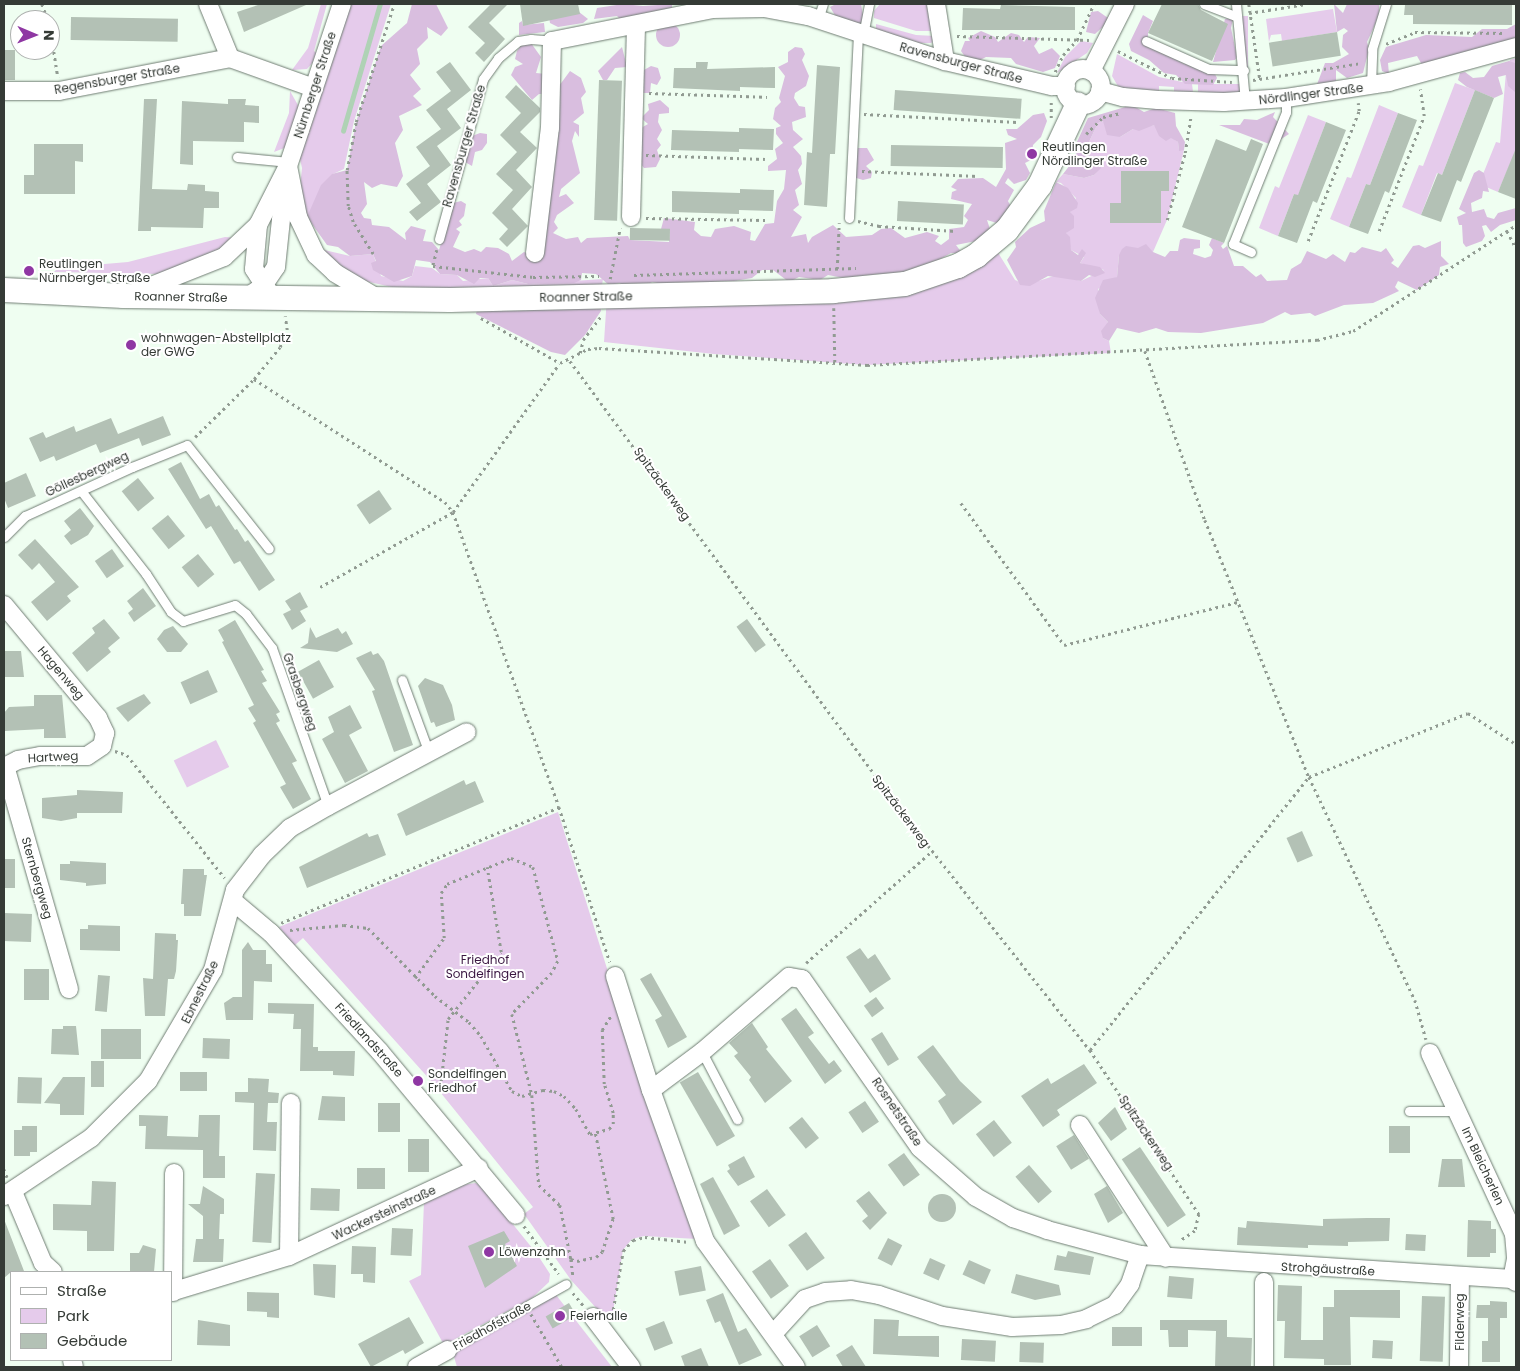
<!DOCTYPE html>
<html>
<head>
<meta charset="utf-8">
<style>
  body { margin:0 }
  #map { position:relative; width:1520px; height:1371px; overflow:hidden; background:#effef1; font-family:Poppins,sans-serif }
  div>[style] { position:absolute }
  [style*='--x'] { left:calc(var(--x)*1px); top:calc(var(--y)*1px); width:calc(var(--w)*1px); rotate:calc(var(--a)*1deg) }
  .green>* { inset:0; background:#e5cbeb; transform-origin:0 0 }
  .forest>* { inset:0; background:#d9bedf }
  .round { border-radius:50% }
  .stream>* { height:4.5px; margin:-2.25px; padding:0 2.25px; transform-origin:2.25px; border-radius:2.25px; background:#afd2b5 }
  .building>* { inset:0; background:#b3c1b5; transform-origin:0 0 }
  .path>* { height:2.5px; margin-top:-1.25px; transform-origin:0; background:repeating-linear-gradient(90deg,#919b92 0 2.5px,transparent 0 6.5px) }
  .roads { filter:drop-shadow(0 0 1px #6f7c72) drop-shadow(0 0 1px #6f7c72) }
  .lane>* { height:9px; margin:-4.5px; padding:0 4.5px; transform-origin:4.5px; border-radius:4.5px; background:#fff }
  .street>* { height:18px; margin:-9px; padding:0 9px; transform-origin:9px; border-radius:9px; background:#fff }
  .street>.ring { margin:-9px; padding:0; box-sizing:content-box; background:none; border:18px solid #fff; border-radius:50% }
  .secondary>* { height:24px; margin:-12px; padding:0 12px; transform-origin:12px; border-radius:12px; background:#fff }
  .dots>* { width:14px; height:14px; translate:-50% -50%; box-sizing:border-box; border:2px solid #fff; border-radius:50% }
  span { translate:-50% -50%; white-space:nowrap; text-align:center; line-height:1.15; -webkit-text-stroke:4px #fff; paint-order:stroke }
  .street-label { font-size:12px; color:#353b36 }
  .poi-label { font-size:12px; color:#353b36 }
  .left { translate:0 -50%; text-align:left }
  .park-label { font-size:12px; color:#3b1842 }
  .frame { position:absolute; inset:0; border:5px solid #353b36; pointer-events:none }
  .legend { position:absolute; left:10px; top:1271px; width:162px; height:90px; box-sizing:border-box; background:#fff; border:1px solid #aeb1af; margin:0; padding:6px 9px; list-style:none; font-size:15px; color:#353b36 }
  .legend li { display:flex; align-items:center; gap:10px; height:25px }
  .legend b { width:25px; border:1px solid #aeb1af }
  .north { position:absolute; left:10px; top:10px; width:50px; height:50px; box-sizing:border-box; background:#fff; border:1px solid #aeb1af; border-radius:50%; rotate:91deg; font-size:14px; font-weight:700; line-height:20px; text-align:center; color:#353b36 }
  .north::after { content:''; display:block; margin:auto; width:18px; height:22px; background:#8f37a3; clip-path:polygon(50% 0,100% 100%,50% 72%,0 100%) }
</style>
</head>
<body>
<div id="map">
  <div class="green">
    <div style="clip-path:polygon(321px 4px,327px 4px,314px 51px,318px 54px,315px 60px,307px 69px,292px 70px,308px 48px)"></div>
    <div style="clip-path:polygon(350px 4px,391px 4px,354px 121px,344px 169px,333px 174px,307px 217px,299px 197px,302px 168px,299px 155px)"></div>
    <div style="clip-path:polygon(880px 4px,930px 4px,933px 31px,916px 31px,874px 18px,874px 11px)"></div>
    <div style="clip-path:polygon(1333px 9px,1337px 32px,1282px 41px,1281px 34px,1271px 35px,1269px 42px,1266px 19px)"></div>
    <div style="left:1241px;top:16px;width:7px;height:63px"></div>
    <div style="clip-path:polygon(876px 24px,916px 35px,935px 36px,935px 40px,931px 43px,918px 43px,876px 30px)"></div>
    <div style="clip-path:polygon(1081px 41px,1093px 43px,1087px 53px,1057px 73px,1065px 57px)"></div>
    <div style="clip-path:polygon(1117px 54px,1159px 77px,1192px 84px,1193px 92px,1174px 92px,1174px 87px,1159px 86px,1159px 91px,1119px 88px,1112px 76px)"></div>
    <div style="clip-path:polygon(1516px 58px,1516px 150px,1498px 192px,1479px 184px,1496px 142px,1500px 143px,1506px 72px,1510px 60px)"></div>
    <div style="clip-path:polygon(1455px 83px,1475px 90px,1442px 175px,1437px 173px,1421px 215px,1402px 207px,1419px 165px,1423px 166px)"></div>
    <div style="left:1240px;top:84px;width:9px;height:42px;rotate:90deg"></div>
    <div style="clip-path:polygon(290px 91px,299px 107px,287px 147px,274px 152px,289px 113px)"></div>
    <div style="clip-path:polygon(1379px 105px,1398px 113px,1370px 185px,1366px 184px,1349px 227px,1330px 219px,1347px 177px,1351px 178px)"></div>
    <div style="clip-path:polygon(1308px 115px,1326px 122px,1298px 196px,1294px 194px,1278px 236px,1259px 228px,1275px 186px,1279px 188px)"></div>
    <div style="clip-path:polygon(1103px 121px,1120px 137px,1133px 129px,1154px 125px,1178px 142px,1179px 150px,1184px 150px,1167px 220px,1153px 252px,1138px 248px,1119px 255px,1117px 277px,1098px 289px,1100px 314px,1108px 322px,1103px 338px,1109px 341px,1111px 353px,866px 365px,714px 354px,604px 342px,607px 296px,862px 290px,992px 243px,1015px 280px,1026px 285px,1057px 275px,1081px 281px,1104px 270px,1080px 263px,1084px 257px,1071px 250px,1066px 233px,1072px 223px,1070px 212px,1076px 198px,1061px 183px,1056px 182px,1063px 174px,1084px 178px,1094px 175px,1100px 168px,1093px 166px,1087px 155px,1087px 146px,1098px 123px)"></div>
    <div style="clip-path:polygon(225px 237px,237px 238px,208px 259px,160px 274px,54px 272px,58px 268px,128px 262px)"></div>
    <div style="clip-path:polygon(320px 249px,350px 256px,373px 254px,381px 276px,403px 281px,412px 276px,415px 266px,432px 268px,440px 274px,457px 275px,463px 281px,488px 278px,493px 286px,512px 280px,528px 284px,603px 279px,602px 285px,401px 289px,360px 280px,339px 268px)"></div>
    <div style="left:216px;top:740px;width:30px;height:47px;rotate:64deg"></div>
    <div style="clip-path:polygon(558px 812px,646px 1093px,697px 1239px,644px 1236px,632px 1239px,623px 1250px,613px 1312px,606px 1319px,571px 1280px,524px 1214px,533px 1207px,432px 1082px,303px 938px,294px 946px,279px 927px)"></div>
    <div style="clip-path:polygon(476px 1183px,485px 1190px,537px 1254px,550px 1274px,549px 1282px,532px 1298px,444px 1345px,409px 1281px,421px 1275px,424px 1202px,461px 1185px)"></div>
    <div style="clip-path:polygon(553px 1291px,612px 1367px,457px 1367px,452px 1350px)"></div>
  </div>
  <div class="forest">
    <div style="clip-path:polygon(412px 4px,436px 4px,448px 28px,441px 36px,427px 27px,428px 38px,417px 49px,420px 64px,410px 75px,421px 89px,413px 96px,422px 105px,399px 116px,403px 130px,395px 143px,403px 176px,397px 187px,381px 184px,372px 188px,364px 182px,367px 204px,361px 213px,364px 218px,371px 219px,372px 225px,389px 227px,406px 240px,405px 233px,411px 226px,426px 230px,423px 241px,432px 242px,439px 250px,453px 203px,461px 201px,466px 204px,464px 216px,459px 221px,462px 225px,456px 229px,460px 232px,453px 247px,465px 252px,474px 249px,481px 252px,486px 247px,498px 248px,509px 254px,512px 261px,524px 252px,540px 258px,551px 100px,560px 96px,559px 86px,570px 71px,581px 78px,586px 92px,581px 98px,584px 113px,573px 122px,579px 125px,579px 137px,575px 131px,572px 141px,580px 173px,561px 189px,559px 197px,566px 194px,574px 203px,557px 215px,554px 222px,558px 228px,553px 233px,566px 239px,578px 237px,581px 243px,587px 238px,628px 236px,630px 240px,669px 242px,670px 229px,661px 229px,664px 218px,695px 222px,694px 230px,701px 236px,711px 237px,715px 229px,734px 226px,751px 232px,750px 240px,755px 241px,765px 224px,774px 223px,777px 201px,784px 189px,786px 170px,768px 171px,768px 166px,777px 159px,775px 149px,783px 143px,776px 134px,776px 128px,781px 126px,773px 119px,775px 108px,781px 102px,779px 98px,785px 76px,778px 67px,788px 62px,788px 52px,795px 47px,802px 48px,805px 54px,802px 60px,809px 76px,806px 86px,795px 93px,794px 98px,799px 106px,805px 107px,806px 117px,792px 122px,793px 130px,803px 139px,793px 147px,801px 156px,802px 164px,798px 170px,802px 184px,795px 190px,799px 205px,793px 210px,802px 217px,791px 237px,806px 234px,808px 243px,812px 237px,833px 225px,846px 237px,872px 235px,881px 229px,891px 228px,905px 238px,927px 232px,939px 236px,935px 241px,941px 245px,949px 239px,949px 229px,964px 227px,968px 220px,964px 216px,972px 204px,951px 199px,952px 192px,957px 190px,951px 187px,958px 179px,983px 178px,996px 187px,1006px 169px,1005px 143px,1017px 139px,1008px 135px,1006px 129px,1017px 129px,1033px 115px,1044px 113px,1047px 121px,1041px 137px,1033px 145px,1031px 160px,1025px 163px,1030px 173px,1026px 180px,1014px 184px,1008px 178px,1005px 183px,1014px 190px,1008px 201px,1011px 207px,1000px 224px,987px 220px,990px 229px,976px 241px,956px 245px,962px 253px,951px 253px,908px 277px,881px 274px,844px 278px,828px 275px,820px 280px,799px 277px,789px 282px,773px 270px,762px 270px,752px 278px,734px 281px,663px 284px,652px 282px,644px 287px,622px 286px,620px 283px,609px 285px,596px 274px,582px 273px,581px 280px,574px 283px,528px 284px,512px 280px,493px 286px,488px 278px,480px 278px,474px 284px,457px 275px,440px 274px,430px 262px,416px 260px,412px 276px,394px 282px,373px 270px,371px 263px,376px 261px,373px 254px,350px 256px,338px 247px,327px 245px,307px 217px,321px 185px,332px 174px,347px 170px,356px 122px,381px 46px,407px 23px)"></div>
    <div style="clip-path:polygon(623px 4px,643px 6px,672px 4px,672px 9px,622px 21px,617px 16px,594px 19px,597px 8px)"></div>
    <div style="clip-path:polygon(836px 4px,861px 4px,865px 26px,839px 22px,830px 7px)"></div>
    <div style="clip-path:polygon(1334px 4px,1343px 13px,1347px 4px,1379px 4px,1379px 16px,1367px 42px,1369px 49px,1363px 73px,1347px 78px,1336px 70px,1336px 83px,1316px 87px,1325px 63px,1333px 63px,1349px 54px,1342px 47px,1343px 35px,1348px 31px,1344px 28px,1337px 32px)"></div>
    <div style="clip-path:polygon(1098px 11px,1108px 18px,1106px 24px,1095px 34px,1086px 32px,1091px 12px)"></div>
    <div style="clip-path:polygon(579px 12px,588px 19px,583px 23px,558px 27px,550px 23px,549px 17px)"></div>
    <div style="clip-path:polygon(1143px 15px,1153px 21px,1148px 33px,1148px 45px,1185px 64px,1195px 64px,1205px 73px,1214px 72px,1217px 78px,1213px 85px,1185px 84px,1176px 75px,1164px 73px,1149px 60px,1131px 51px,1129px 44px)"></div>
    <div style="clip-path:polygon(1229px 18px,1233px 19px,1231px 28px,1237px 57px,1235px 60px,1213px 62px,1225px 19px)"></div>
    <div style="clip-path:polygon(522px 21px,523px 25px,544px 23px,545px 32px,519px 35px,519px 23px)"></div>
    <div class="round" style="left:656px;top:23px;width:24px;height:24px"></div>
    <div style="clip-path:polygon(1516px 24px,1516px 42px,1426px 72px,1417px 56px,1388px 63px,1389px 74px,1382px 71px,1380px 60px,1386px 47px,1426px 35px,1472px 37px,1482px 29px,1507px 29px)"></div>
    <div style="clip-path:polygon(981px 31px,995px 37px,998px 42px,1011px 33px,1019px 35px,1024px 42px,1028px 37px,1040px 38px,1034px 46px,1039px 54px,1052px 48px,1060px 56px,1055px 68px,1043px 72px,1016px 64px,1011px 58px,986px 57px,976px 62px,966px 58px,961px 51px,965px 41px,970px 41px,968px 38px)"></div>
    <div style="clip-path:polygon(531px 43px,541px 57px,536px 73px,546px 74px,551px 94px,539px 94px,532px 100px,511px 75px,515px 67px,523px 64px,515px 59px,517px 51px,522px 44px)"></div>
    <div style="clip-path:polygon(622px 47px,627px 67px,615px 68px,607px 80px,603px 80px,598px 71px)"></div>
    <div style="clip-path:polygon(1509px 61px,1515px 63px,1515px 92px,1508px 86px,1506px 75px,1498px 77px,1503px 94px,1494px 98px,1467px 87px,1458px 80px,1460px 73px,1465px 72px,1473px 78px,1484px 77px,1492px 66px)"></div>
    <div style="clip-path:polygon(651px 66px,658px 68px,661px 78px,657px 85px,651px 83px,650px 93px,642px 93px,644px 70px)"></div>
    <div style="clip-path:polygon(660px 100px,669px 108px,669px 113px,659px 114px,658px 122px,662px 130px,657px 139px,661px 145px,657px 150px,660px 159px,656px 167px,644px 168px,639px 162px,641px 128px,648px 124px,641px 118px,649px 110px,648px 104px)"></div>
    <div style="clip-path:polygon(1132px 105px,1144px 112px,1156px 108px,1175px 113px,1176px 126px,1185px 142px,1184px 150px,1179px 151px,1178px 142px,1171px 138px,1166px 141px,1159px 136px,1154px 125px,1139px 131px,1133px 129px,1120px 137px,1107px 135px,1103px 121px,1098px 123px,1087px 146px,1087px 155px,1093px 160px,1093px 166px,1100px 164px,1101px 168px,1094px 175px,1084px 178px,1063px 174px,1070px 165px,1067px 160px,1077px 153px,1076px 144px,1088px 118px)"></div>
    <div style="clip-path:polygon(1275px 112px,1273px 117px,1289px 134px,1272px 145px,1219px 125px,1240px 125px,1244px 119px,1257px 120px)"></div>
    <div style="clip-path:polygon(480px 133px,487px 134px,487px 143px,482px 150px,475px 152px,472px 166px,465px 162px,467px 151px,472px 136px)"></div>
    <div style="clip-path:polygon(856px 148px,867px 148px,874px 160px,866px 166px,872px 172px,871px 178px,863px 180px,853px 177px)"></div>
    <div style="clip-path:polygon(1479px 170px,1484px 173px,1489px 192px,1483px 191px,1482px 198px,1471px 203px,1472px 212px,1484px 209px,1487px 217px,1494px 219px,1498px 213px,1516px 208px,1516px 220px,1500px 225px,1491px 232px,1486px 225px,1482px 226px,1485px 236px,1482px 241px,1466px 247px,1463px 243px,1462px 225px,1459px 225px,1457px 217px,1466px 213px,1459px 209px,1474px 173px)"></div>
    <div style="clip-path:polygon(1056px 182px,1068px 188px,1078px 203px,1077px 208px,1070px 212px,1074px 216px,1074px 228px,1066px 233px,1070px 237px,1071px 250px,1078px 255px,1082px 249px,1086px 253px,1080px 263px,1100px 267px,1105px 273px,1095px 277px,1089px 275px,1081px 281px,1048px 276px,1030px 286px,1020px 285px,1007px 260px,1016px 247px,1015px 242px,1030px 228px,1045px 221px,1044px 211px)"></div>
    <div style="clip-path:polygon(1184px 238px,1200px 240px,1200px 248px,1194px 249px,1193px 254px,1205px 258px,1211px 256px,1213px 250px,1209px 245px,1212px 238px,1224px 243px,1221px 246px,1223px 249px,1227px 246px,1234px 266px,1243px 266px,1256px 277px,1261px 274px,1267px 281px,1287px 280px,1291px 269px,1301px 263px,1307px 251px,1326px 259px,1333px 254px,1345px 262px,1350px 252px,1355px 253px,1362px 247px,1381px 252px,1386px 248px,1394px 260px,1391px 263px,1398px 268px,1413px 246px,1419px 245px,1425px 248px,1441px 241px,1441px 256px,1449px 264px,1440px 267px,1439px 275px,1417px 290px,1398px 281px,1395px 287px,1399px 291px,1373px 303px,1344px 305px,1315px 316px,1310px 313px,1291px 315px,1285px 312px,1263px 323px,1201px 333px,1168px 332px,1156px 328px,1139px 333px,1117px 328px,1109px 341px,1103px 338px,1101px 331px,1108px 322px,1100px 314px,1095px 298px,1103px 280px,1117px 277px,1119px 255px,1122px 249px,1126px 246px,1138px 248px,1146px 244px,1153px 252px,1165px 257px,1170px 251px,1178px 251px,1180px 240px)"></div>
    <div style="clip-path:polygon(600px 304px,601px 311px,585px 335px,565px 355px,551px 352px,476px 314px,477px 309px)"></div>
  </div>
  <div class="stream">
    <div style="--x:343;--y:131;--w:132;--a:-73.8"></div>
  </div>
  <div class="building">
    <div style="clip-path:polygon(261px 4px,306px 4px,306px 5px,244px 32px,237px 12px)"></div>
    <div style="clip-path:polygon(491px 4px,508px 4px,489px 23px,505px 39px,484px 62px,475px 53px,485px 43px,468px 27px)"></div>
    <div style="clip-path:polygon(520px 4px,578px 4px,580px 14px,523px 26px)"></div>
    <div style="clip-path:polygon(1162px 4px,1198px 4px,1201px 10px,1228px 24px,1212px 61px,1148px 33px)"></div>
    <div style="clip-path:polygon(1512px 4px,1512px 25px,1413px 24px,1413px 15px,1404px 15px,1405px 5px)"></div>
    <div style="clip-path:polygon(1001px 5px,1075px 7px,1075px 30px,962px 30px,963px 8px,1000px 9px)"></div>
    <div style="left:71px;top:17px;width:107px;height:23px;rotate:1deg"></div>
    <div style="left:1337px;top:32px;width:24px;height:69px;rotate:81deg"></div>
    <div style="left:4px;top:50px;width:11px;height:30px"></div>
    <div style="clip-path:polygon(450px 62px,471px 90px,447px 109px,461px 128px,437px 146px,451px 165px,427px 184px,441px 202px,417px 221px,409px 212px,421px 203px,406px 184px,430px 166px,416px 147px,441px 129px,426px 110px,451px 91px,436px 72px)"></div>
    <div style="clip-path:polygon(696px 62px,708px 62px,707px 69px,775px 67px,775px 88px,740px 87px,740px 91px,673px 88px,674px 68px,696px 68px)"></div>
    <div style="clip-path:polygon(817px 65px,840px 67px,835px 154px,830px 154px,827px 207px,804px 205px,807px 152px,812px 153px)"></div>
    <div style="left:599px;top:80px;width:23px;height:140px;rotate:2deg"></div>
    <div style="clip-path:polygon(516px 85px,540px 108px,540px 112px,520px 132px,537px 148px,516px 170px,532px 187px,512px 209px,528px 226px,507px 247px,499px 239px,508px 229px,492px 213px,513px 190px,496px 174px,517px 152px,500px 135px,521px 113px,505px 97px)"></div>
    <div style="left:895px;top:90px;width:127px;height:20px;rotate:4deg"></div>
    <div style="clip-path:polygon(1475px 90px,1494px 98px,1461px 182px,1457px 180px,1441px 222px,1421px 215px,1438px 173px,1442px 175px)"></div>
    <div style="clip-path:polygon(144px 99px,157px 99px,152px 189px,187px 190px,188px 184px,205px 185px,205px 191px,219px 192px,219px 208px,204px 208px,203px 228px,151px 227px,151px 231px,138px 231px)"></div>
    <div style="clip-path:polygon(228px 99px,246px 99px,245px 105px,259px 106px,259px 123px,244px 122px,244px 142px,193px 141px,193px 165px,180px 164px,182px 101px,228px 104px)"></div>
    <div style="clip-path:polygon(1398px 113px,1417px 120px,1389px 193px,1385px 191px,1368px 234px,1349px 227px,1366px 184px,1370px 185px)"></div>
    <div style="clip-path:polygon(1326px 122px,1346px 130px,1317px 203px,1313px 201px,1297px 243px,1278px 236px,1294px 194px,1298px 195px)"></div>
    <div style="clip-path:polygon(739px 128px,774px 129px,773px 150px,739px 149px,739px 152px,671px 150px,672px 130px,739px 132px)"></div>
    <div style="clip-path:polygon(1216px 139px,1246px 151px,1251px 139px,1263px 144px,1224px 243px,1182px 227px)"></div>
    <div style="clip-path:polygon(34px 144px,83px 144px,83px 162px,75px 161px,75px 194px,24px 194px,24px 175px,34px 175px)"></div>
    <div style="left:891px;top:145px;width:112px;height:21px;rotate:1deg"></div>
    <div style="clip-path:polygon(1516px 148px,1516px 199px,1498px 192px)"></div>
    <div style="clip-path:polygon(1121px 171px,1169px 171px,1169px 191px,1161px 191px,1161px 223px,1110px 223px,1110px 203px,1121px 203px)"></div>
    <div style="clip-path:polygon(740px 189px,774px 190px,773px 211px,739px 210px,739px 214px,672px 212px,672px 191px,740px 193px)"></div>
    <div style="left:898px;top:201px;width:66px;height:20px;rotate:3deg"></div>
    <div style="left:630px;top:228px;width:40px;height:12px;rotate:1deg"></div>
    <div style="clip-path:polygon(163px 416px,171px 435px,142px 446px,139px 438px,100px 453px,96px 444px,56px 461px,54px 456px,40px 462px,29px 438px,43px 432px,46px 438px,74px 426px,76px 432px,111px 418px,118px 434px)"></div>
    <div style="clip-path:polygon(181px 462px,200px 499px,209px 494px,216px 507px,219px 505px,235px 530px,237px 529px,245px 542px,248px 540px,275px 580px,259px 591px,240px 561px,234px 564px,211px 526px,206px 529px,168px 469px)"></div>
    <div style="clip-path:polygon(26px 473px,36px 496px,8px 508px,4px 498px,4px 483px)"></div>
    <div style="left:138px;top:478px;width:26px;height:21px;rotate:51deg"></div>
    <div style="left:379px;top:490px;width:23px;height:27px;rotate:56deg"></div>
    <div style="clip-path:polygon(80px 508px,94px 526px,88px 535px,71px 545px,64px 536px,71px 530px,64px 521px)"></div>
    <div style="left:168px;top:515px;width:27px;height:21px;rotate:51deg"></div>
    <div style="clip-path:polygon(35px 539px,79px 587px,67px 596px,71px 601px,47px 621px,31px 602px,55px 582px,39px 563px,32px 570px,18px 555px)"></div>
    <div style="left:112px;top:549px;width:21px;height:21px;rotate:55deg"></div>
    <div style="left:198px;top:554px;width:26px;height:21px;rotate:51deg"></div>
    <div style="clip-path:polygon(143px 588px,156px 606px,134px 622px,128px 613px,133px 609px,127px 601px)"></div>
    <div style="clip-path:polygon(300px 592px,308px 607px,300px 611px,306px 621px,292px 630px,283px 614px,291px 610px,285px 601px)"></div>
    <div style="clip-path:polygon(104px 619px,120px 638px,108px 648px,111px 652px,87px 672px,72px 653px,95px 633px,92px 628px)"></div>
    <div style="left:747px;top:619px;width:32px;height:13px;rotate:54deg"></div>
    <div style="clip-path:polygon(235px 620px,264px 670px,261px 671px,267px 681px,262px 683px,280px 712px,276px 714px,280px 721px,276px 723px,297px 761px,292px 763px,311px 799px,293px 809px,280px 787px,286px 784px,253px 723px,256px 721px,248px 708px,254px 705px,222px 642px,224px 641px,218px 630px)"></div>
    <div style="clip-path:polygon(173px 626px,188px 644px,181px 652px,167px 652px,157px 639px,164px 630px)"></div>
    <div style="clip-path:polygon(310px 627px,316px 638px,338px 628px,342px 634px,346px 631px,353px 644px,337px 652px,300px 648px,308px 643px)"></div>
    <div style="clip-path:polygon(4px 651px,21px 651px,24px 677px,4px 677px)"></div>
    <div style="clip-path:polygon(371px 651px,373px 655px,378px 653px,384px 661px,413px 745px,394px 752px,372px 691px,375px 690px,356px 658px)"></div>
    <div style="left:319px;top:660px;width:31px;height:24px;rotate:61deg"></div>
    <div style="left:208px;top:670px;width:24px;height:30px;rotate:66deg"></div>
    <div style="clip-path:polygon(425px 678px,443px 685px,452px 705px,455px 720px,436px 727px,434px 722px,431px 723px,418px 686px)"></div>
    <div style="clip-path:polygon(144px 694px,151px 703px,128px 722px,116px 708px)"></div>
    <div style="clip-path:polygon(34px 695px,62px 695px,66px 738px,44px 738px,44px 729px,5px 731px,4px 713px,9px 707px,34px 706px)"></div>
    <div style="clip-path:polygon(350px 705px,362px 728px,349px 735px,368px 771px,345px 783px,322px 739px,334px 732px,328px 717px)"></div>
    <div style="clip-path:polygon(464px 780px,466px 785px,475px 781px,484px 802px,406px 836px,397px 814px)"></div>
    <div style="clip-path:polygon(77px 790px,123px 792px,122px 813px,77px 813px,77px 818px,61px 821px,42px 818px,42px 798px,77px 795px)"></div>
    <div style="left:1302px;top:831px;width:27px;height:17px;rotate:66deg"></div>
    <div style="clip-path:polygon(367px 833px,369px 837px,378px 834px,386px 855px,307px 888px,299px 867px)"></div>
    <div style="left:4px;top:859px;width:11px;height:29px"></div>
    <div style="clip-path:polygon(70px 861px,106px 863px,106px 884px,86px 886px,86px 883px,60px 880px,60px 864px,70px 864px)"></div>
    <div style="clip-path:polygon(183px 869px,204px 869px,204px 875px,207px 875px,201px 916px,184px 916px,184px 904px,181px 904px)"></div>
    <div style="left:4px;top:913px;width:28px;height:28px;rotate:2deg"></div>
    <div style="clip-path:polygon(88px 925px,120px 926px,120px 951px,80px 950px,80px 929px,88px 929px)"></div>
    <div style="clip-path:polygon(155px 933px,176px 934px,176px 940px,178px 940px,176px 971px,174px 979px,168px 979px,165px 1016px,145px 1016px,143px 978px,153px 979px)"></div>
    <div style="clip-path:polygon(248px 942px,253px 950px,266px 950px,266px 964px,272px 964px,272px 982px,254px 981px,253px 1020px,226px 1020px,224px 1003px,233px 997px,242px 997px,242px 950px)"></div>
    <div style="clip-path:polygon(860px 948px,868px 959px,875px 954px,891px 979px,870px 993px,846px 957px)"></div>
    <div style="left:24px;top:969px;width:25px;height:31px"></div>
    <div style="clip-path:polygon(651px 973px,687px 1037px,668px 1048px,655px 1020px,662px 1016px,640px 979px)"></div>
    <div style="left:98px;top:975px;width:12px;height:36px;rotate:5deg"></div>
    <div style="left:876px;top:997px;width:14px;height:15px;rotate:54deg"></div>
    <div style="clip-path:polygon(268px 1003px,314px 1004px,313px 1047px,318px 1047px,318px 1051px,355px 1051px,354px 1076px,333px 1075px,333px 1071px,300px 1071px,301px 1029px,293px 1029px,294px 1014px,268px 1013px)"></div>
    <div style="clip-path:polygon(796px 1008px,814px 1033px,808px 1037px,829px 1064px,834px 1060px,842px 1071px,825px 1084px,781px 1019px)"></div>
    <div style="clip-path:polygon(752px 1023px,768px 1047px,766px 1049px,792px 1081px,765px 1103px,749px 1080px,751px 1077px,734px 1056px,738px 1053px,729px 1043px)"></div>
    <div style="clip-path:polygon(63px 1026px,76px 1026px,79px 1055px,51px 1054px,52px 1029px,63px 1029px)"></div>
    <div style="left:101px;top:1029px;width:40px;height:30px"></div>
    <div style="left:882px;top:1032px;width:32px;height:13px;rotate:58deg"></div>
    <div style="left:203px;top:1038px;width:27px;height:20px;rotate:2deg"></div>
    <div style="clip-path:polygon(933px 1045px,960px 1081px,982px 1102px,953px 1125px,938px 1101px,946px 1095px,917px 1057px)"></div>
    <div style="left:91px;top:1061px;width:13px;height:26px"></div>
    <div style="clip-path:polygon(1084px 1064px,1097px 1083px,1057px 1110px,1060px 1115px,1043px 1127px,1021px 1096px,1048px 1078px,1051px 1084px)"></div>
    <div style="left:180px;top:1072px;width:27px;height:19px"></div>
    <div style="left:698px;top:1072px;width:74px;height:21px;rotate:60deg"></div>
    <div style="left:18px;top:1077px;width:24px;height:26px;rotate:2deg"></div>
    <div style="clip-path:polygon(63px 1077px,85px 1077px,84px 1115px,60px 1115px,60px 1104px,44px 1103px)"></div>
    <div style="clip-path:polygon(248px 1078px,269px 1079px,268px 1092px,279px 1093px,278px 1103px,268px 1103px,267px 1122px,277px 1122px,276px 1151px,253px 1150px,254px 1103px,235px 1102px,235px 1092px,248px 1092px)"></div>
    <div style="clip-path:polygon(322px 1096px,345px 1097px,345px 1121px,318px 1120px)"></div>
    <div style="left:865px;top:1101px;width:25px;height:20px;rotate:56deg"></div>
    <div style="left:378px;top:1103px;width:22px;height:29px"></div>
    <div style="clip-path:polygon(1115px 1107px,1127px 1129px,1111px 1141px,1098px 1123px)"></div>
    <div style="clip-path:polygon(139px 1115px,168px 1116px,167px 1136px,198px 1137px,199px 1115px,220px 1115px,219px 1156px,225px 1156px,225px 1178px,203px 1178px,203px 1150px,145px 1149px,146px 1126px,139px 1126px)"></div>
    <div style="left:802px;top:1117px;width:27px;height:17px;rotate:51deg"></div>
    <div style="left:994px;top:1120px;width:29px;height:23px;rotate:52deg"></div>
    <div style="clip-path:polygon(22px 1126px,37px 1126px,37px 1152px,30px 1152px,30px 1156px,14px 1156px,14px 1130px,22px 1130px)"></div>
    <div style="left:1389px;top:1126px;width:21px;height:27px"></div>
    <div style="left:1074px;top:1135px;width:28px;height:21px;rotate:58deg"></div>
    <div style="left:408px;top:1139px;width:21px;height:33px"></div>
    <div style="left:1140px;top:1147px;width:82px;height:22px;rotate:56deg"></div>
    <div style="left:904px;top:1153px;width:27px;height:20px;rotate:54deg"></div>
    <div style="clip-path:polygon(744px 1156px,755px 1177px,738px 1186px,727px 1171px,730px 1169px,728px 1165px)"></div>
    <div style="clip-path:polygon(1442px 1159px,1462px 1159px,1465px 1187px,1438px 1187px)"></div>
    <div style="left:1029px;top:1165px;width:35px;height:18px;rotate:49deg"></div>
    <div style="left:357px;top:1168px;width:28px;height:21px"></div>
    <div style="left:256px;top:1173px;width:19px;height:69px;rotate:3deg"></div>
    <div style="clip-path:polygon(713px 1177px,740px 1226px,724px 1235px,700px 1184px)"></div>
    <div style="clip-path:polygon(92px 1181px,116px 1182px,114px 1251px,87px 1251px,87px 1231px,53px 1230px,53px 1204px,91px 1205px)"></div>
    <div style="clip-path:polygon(203px 1186px,224px 1199px,224px 1214px,220px 1214px,219px 1239px,224px 1239px,223px 1262px,193px 1262px,196px 1239px,203px 1239px,203px 1216px,188px 1204px,200px 1204px)"></div>
    <div style="clip-path:polygon(1107px 1186px,1123px 1213px,1108px 1223px,1094px 1194px)"></div>
    <div style="left:311px;top:1188px;width:29px;height:22px;rotate:2deg"></div>
    <div style="left:767px;top:1189px;width:32px;height:21px;rotate:54deg"></div>
    <div style="clip-path:polygon(869px 1191px,887px 1213px,870px 1230px,862px 1221px,868px 1216px,856px 1201px)"></div>
    <div class="round" style="left:928px;top:1194px;width:28px;height:28px"></div>
    <div style="clip-path:polygon(1367px 1218px,1390px 1218px,1389px 1241px,1348px 1242px,1348px 1246px,1308px 1245px,1308px 1248px,1237px 1245px,1238px 1227px,1246px 1228px,1247px 1221px,1323px 1226px,1323px 1219px)"></div>
    <div style="clip-path:polygon(4px 1219px,24px 1271px,11px 1272px,4px 1278px)"></div>
    <div style="clip-path:polygon(1468px 1220px,1491px 1221px,1491px 1229px,1496px 1229px,1496px 1253px,1490px 1253px,1490px 1257px,1467px 1257px)"></div>
    <div style="left:392px;top:1228px;width:21px;height:27px;rotate:3deg"></div>
    <div style="clip-path:polygon(504px 1231px,510px 1241px,505px 1244px,517px 1266px,485px 1288px,468px 1246px)"></div>
    <div style="left:806px;top:1232px;width:32px;height:22px;rotate:54deg"></div>
    <div style="left:1406px;top:1234px;width:20px;height:16px;rotate:3deg"></div>
    <div style="left:888px;top:1238px;width:16px;height:23px;rotate:27deg"></div>
    <div style="clip-path:polygon(143px 1245px,156px 1249px,154px 1272px,130px 1272px,130px 1253px,139px 1253px)"></div>
    <div style="clip-path:polygon(352px 1246px,376px 1247px,375px 1283px,363px 1282px,363px 1274px,351px 1274px)"></div>
    <div style="clip-path:polygon(1068px 1251px,1094px 1257px,1090px 1275px,1054px 1270px,1057px 1255px,1066px 1257px)"></div>
    <div style="left:930px;top:1258px;width:17px;height:17px;rotate:24deg"></div>
    <div style="left:770px;top:1259px;width:33px;height:22px;rotate:55deg"></div>
    <div style="left:969px;top:1260px;width:24px;height:16px;rotate:24deg"></div>
    <div style="clip-path:polygon(313px 1264px,336px 1265px,335px 1298px,314px 1295px)"></div>
    <div style="left:701px;top:1266px;width:25px;height:27px;rotate:79deg"></div>
    <div style="clip-path:polygon(1016px 1274px,1059px 1285px,1061px 1295px,1035px 1300px,1011px 1293px)"></div>
    <div style="left:1169px;top:1276px;width:25px;height:21px;rotate:5deg"></div>
    <div style="clip-path:polygon(1278px 1285px,1302px 1286px,1301px 1340px,1323px 1340px,1323px 1307px,1334px 1307px,1334px 1290px,1400px 1290px,1400px 1318px,1350px 1317px,1351px 1365px,1324px 1365px,1324px 1359px,1284px 1358px,1285px 1321px,1277px 1321px)"></div>
    <div style="clip-path:polygon(247px 1292px,279px 1293px,279px 1318px,267px 1317px,267px 1312px,247px 1311px)"></div>
    <div style="clip-path:polygon(723px 1293px,738px 1332px,746px 1328px,762px 1355px,739px 1365px,720px 1321px,715px 1323px,706px 1300px)"></div>
    <div style="left:1422px;top:1296px;width:23px;height:65px;rotate:2deg"></div>
    <div style="clip-path:polygon(1490px 1301px,1507px 1302px,1507px 1318px,1500px 1318px,1500px 1362px,1482px 1362px,1482px 1341px,1488px 1341px,1488px 1318px,1476px 1318px,1477px 1305px,1490px 1305px)"></div>
    <div style="left:569px;top:1303px;width:14px;height:27px;rotate:60deg"></div>
    <div style="clip-path:polygon(409px 1317px,424px 1343px,405px 1354px,403px 1350px,371px 1367px,358px 1344px)"></div>
    <div style="clip-path:polygon(874px 1319px,899px 1320px,898px 1336px,939px 1336px,939px 1357px,873px 1354px)"></div>
    <div style="clip-path:polygon(198px 1320px,230px 1325px,230px 1346px,197px 1345px)"></div>
    <div style="clip-path:polygon(1160px 1320px,1227px 1320px,1227px 1337px,1252px 1338px,1251px 1367px,1215px 1367px,1216px 1331px,1188px 1330px,1188px 1347px,1169px 1347px,1168px 1330px,1160px 1330px)"></div>
    <div style="left:664px;top:1321px;width:24px;height:20px;rotate:68deg"></div>
    <div style="left:817px;top:1325px;width:25px;height:21px;rotate:58deg"></div>
    <div style="left:1112px;top:1327px;width:30px;height:19px"></div>
    <div style="left:962px;top:1339px;width:34px;height:21px;rotate:3deg"></div>
    <div style="left:1373px;top:1340px;width:20px;height:18px;rotate:3deg"></div>
    <div style="left:1020px;top:1342px;width:24px;height:20px;rotate:2deg"></div>
    <div style="clip-path:polygon(852px 1345px,866px 1367px,843px 1367px,836px 1355px)"></div>
    <div style="clip-path:polygon(701px 1348px,709px 1367px,685px 1367px,681px 1356px)"></div>
  </div>
  <div class="path">
    <div style="--x:42;--y:4;--w:17;--a:69"></div>
    <div style="--x:1249;--y:4;--w:76;--a:81.7"></div>
    <div style="--x:1249;--y:13;--w:58;--a:-9"></div>
    <div style="--x:50;--y:26;--w:52;--a:81.1"></div>
    <div style="--x:957;--y:36;--w:132;--a:1.7"></div>
    <div style="--x:1386;--y:44;--w:31;--a:-22"></div>
    <div style="--x:1415;--y:32;--w:91;--a:0.6"></div>
    <div style="--x:1118;--y:51;--w:60;--a:26.6"></div>
    <div style="--x:1172;--y:78;--w:60;--a:3.8"></div>
    <div style="--x:1055;--y:72;--w:19;--a:-65"></div>
    <div style="--x:1063;--y:55;--w:21;--a:-47"></div>
    <div style="--x:1077;--y:40;--w:40;--a:-65"></div>
    <div style="--x:1253;--y:80;--w:109;--a:-8.9"></div>
    <div style="--x:649;--y:93;--w:118;--a:1.9"></div>
    <div style="--x:864;--y:114;--w:153;--a:3"></div>
    <div style="--x:1051;--y:118;--w:16;--a:-90"></div>
    <div style="--x:1086;--y:134;--w:24;--a:-45"></div>
    <div style="--x:1103;--y:117;--w:17;--a:-13"></div>
    <div style="--x:646;--y:155;--w:119;--a:1.9"></div>
    <div style="--x:862;--y:171;--w:116;--a:2.5"></div>
    <div style="--x:646;--y:218;--w:120;--a:1"></div>
    <div style="--x:1167;--y:220;--w:69;--a:-75"></div>
    <div style="--x:1185;--y:153;--w:38;--a:-81"></div>
    <div style="--x:858;--y:221;--w:22;--a:13"></div>
    <div style="--x:879;--y:226;--w:77;--a:3.7"></div>
    <div style="--x:1379;--y:231;--w:123;--a:-68.6"></div>
    <div style="--x:1424;--y:116;--w:27;--a:-98"></div>
    <div style="--x:1507;--y:231;--w:19;--a:62"></div>
    <div style="--x:1308;--y:241;--w:140;--a:-68.6"></div>
    <div style="--x:1359;--y:111;--w:8;--a:-97"></div>
    <div style="--x:437;--y:250;--w:16;--a:104"></div>
    <div style="--x:433;--y:266;--w:101;--a:6.3"></div>
    <div style="--x:533;--y:277;--w:66;--a:-0.9"></div>
    <div style="--x:373;--y:254;--w:38;--a:-122"></div>
    <div style="--x:353;--y:222;--w:17;--a:-107"></div>
    <div style="--x:348;--y:206;--w:36;--a:-92"></div>
    <div style="--x:347;--y:170;--w:49;--a:-79.4"></div>
    <div style="--x:356;--y:122;--w:124;--a:-72.1"></div>
    <div style="--x:837;--y:269;--w:46;--a:-87.5"></div>
    <div style="--x:634;--y:275;--w:222;--a:-1.8"></div>
    <div style="--x:610;--y:279;--w:52;--a:-78.9"></div>
    <div style="--x:834;--y:308;--w:54;--a:88.9"></div>
    <div style="--x:481;--y:318;--w:91;--a:29.7"></div>
    <div style="--x:560;--y:363;--w:31;--a:-27"></div>
    <div style="--x:588;--y:349;--w:11;--a:-5"></div>
    <div style="--x:599;--y:348;--w:269;--a:3.6"></div>
    <div style="--x:867;--y:365;--w:451;--a:-3.2"></div>
    <div style="--x:1317;--y:340;--w:37;--a:-14"></div>
    <div style="--x:1353;--y:331;--w:194;--a:-33"></div>
    <div style="--x:1145;--y:351;--w:179;--a:70.5"></div>
    <div style="--x:1205;--y:520;--w:277;--a:68"></div>
    <div style="--x:1309;--y:777;--w:247;--a:64.6"></div>
    <div style="--x:1415;--y:1000;--w:41;--a:74.2"></div>
    <div style="--x:580;--y:353;--w:13;--a:-77"></div>
    <div style="--x:583;--y:340;--w:30;--a:-53"></div>
    <div style="--x:570;--y:361;--w:576;--a:53.61"></div>
    <div style="--x:912;--y:825;--w:287;--a:51.7"></div>
    <div style="--x:1090;--y:1050;--w:197;--a:56.4"></div>
    <div style="--x:1199;--y:1214;--w:17;--a:103"></div>
    <div style="--x:1195;--y:1231;--w:18;--a:146"></div>
    <div style="--x:254;--y:379;--w:227;--a:32.8"></div>
    <div style="--x:445;--y:502;--w:13;--a:51"></div>
    <div style="--x:453;--y:512;--w:313;--a:70.2"></div>
    <div style="--x:559;--y:807;--w:163;--a:71.8"></div>
    <div style="--x:195;--y:437;--w:83;--a:-44.5"></div>
    <div style="--x:254;--y:379;--w:41;--a:-50.9"></div>
    <div style="--x:280;--y:347;--w:18;--a:-68"></div>
    <div style="--x:287;--y:330;--w:14;--a:-98"></div>
    <div style="--x:961;--y:503;--w:175;--a:54"></div>
    <div style="--x:1064;--y:645;--w:179;--a:-13.9"></div>
    <div style="--x:320;--y:587;--w:153;--a:-29.4"></div>
    <div style="--x:453;--y:512;--w:182;--a:-54.4"></div>
    <div style="--x:115;--y:751;--w:13;--a:18"></div>
    <div style="--x:127;--y:755;--w:157;--a:51.5"></div>
    <div style="--x:281;--y:923;--w:301;--a:-22.6"></div>
    <div style="--x:290;--y:930;--w:54;--a:-5.3"></div>
    <div style="--x:344;--y:925;--w:24;--a:7"></div>
    <div style="--x:368;--y:928;--w:95;--a:45.4"></div>
    <div style="--x:435;--y:996;--w:43;--a:37.4"></div>
    <div style="--x:469;--y:1022;--w:18;--a:49"></div>
    <div style="--x:481;--y:1036;--w:63;--a:60.6"></div>
    <div style="--x:512;--y:1091;--w:11;--a:27"></div>
    <div style="--x:522;--y:1096;--w:22;--a:-16"></div>
    <div style="--x:543;--y:1090;--w:11;--a:5"></div>
    <div style="--x:554;--y:1091;--w:11;--a:27"></div>
    <div style="--x:564;--y:1096;--w:18;--a:47"></div>
    <div style="--x:576;--y:1109;--w:29;--a:61"></div>
    <div style="--x:590;--y:1134;--w:20;--a:-15"></div>
    <div style="--x:609;--y:1129;--w:6;--a:-51"></div>
    <div style="--x:613;--y:1124;--w:11;--a:-90"></div>
    <div style="--x:613;--y:1113;--w:30;--a:-107"></div>
    <div style="--x:604;--y:1084;--w:54;--a:-92.1"></div>
    <div style="--x:602;--y:1030;--w:19;--a:-58"></div>
    <div style="--x:806;--y:963;--w:169;--a:-41.6"></div>
    <div style="--x:415;--y:978;--w:49;--a:-54.1"></div>
    <div style="--x:444;--y:938;--w:45;--a:-93.8"></div>
    <div style="--x:441;--y:893;--w:11;--a:-56"></div>
    <div style="--x:447;--y:884;--w:69;--a:-22.1"></div>
    <div style="--x:511;--y:858;--w:24;--a:22"></div>
    <div style="--x:533;--y:867;--w:97;--a:75.1"></div>
    <div style="--x:558;--y:961;--w:13;--a:117"></div>
    <div style="--x:552;--y:973;--w:57;--a:134.3"></div>
    <div style="--x:512;--y:1014;--w:83;--a:76.1"></div>
    <div style="--x:532;--y:1095;--w:90;--a:85.6"></div>
    <div style="--x:539;--y:1185;--w:29;--a:44"></div>
    <div style="--x:560;--y:1205;--w:55;--a:78.5"></div>
    <div style="--x:571;--y:1259;--w:6;--a:18"></div>
    <div style="--x:577;--y:1261;--w:19;--a:-12"></div>
    <div style="--x:596;--y:1257;--w:8;--a:-40"></div>
    <div style="--x:602;--y:1252;--w:35;--a:-72"></div>
    <div style="--x:613;--y:1219;--w:88;--a:-101.8"></div>
    <div style="--x:1090;--y:1050;--w:350;--a:-51.3"></div>
    <div style="--x:1309;--y:777;--w:171;--a:-21.9"></div>
    <div style="--x:1468;--y:713;--w:57;--a:32.9"></div>
    <div style="--x:432;--y:1091;--w:13;--a:-48"></div>
    <div style="--x:441;--y:1081;--w:62;--a:-83.6"></div>
    <div style="--x:448;--y:1019;--w:85;--a:-51.7"></div>
    <div style="--x:501;--y:952;--w:86;--a:-99.4"></div>
    <div style="--x:4;--y:1169;--w:9;--a:69"></div>
    <div style="--x:524;--y:1226;--w:59;--a:53.9"></div>
    <div style="--x:571;--y:1259;--w:16;--a:83"></div>
    <div style="--x:573;--y:1293;--w:17;--a:50"></div>
    <div style="--x:531;--y:1314;--w:61;--a:59.7"></div>
    <div style="--x:612;--y:1316;--w:66;--a:-80.4"></div>
    <div style="--x:623;--y:1251;--w:15;--a:-48"></div>
    <div style="--x:633;--y:1240;--w:12;--a:-14"></div>
    <div style="--x:645;--y:1237;--w:44;--a:6.5"></div>
  </div>
  <div class="roads">
    <div class="lane">
      <div style="--x:1204;--y:4;--w:33;--a:21"></div>
      <div style="--x:1236;--y:4;--w:97;--a:84.7"></div>
      <div style="--x:818;--y:19;--w:16;--a:-72"></div>
      <div style="--x:863;--y:35;--w:32;--a:-79"></div>
      <div style="--x:1146;--y:41;--w:69;--a:24"></div>
      <div style="--x:1209;--y:69;--w:35;--a:2"></div>
      <div style="--x:1371;--y:86;--w:37;--a:-88"></div>
      <div style="--x:1372;--y:49;--w:47;--a:-72.7"></div>
      <div style="--x:237;--y:157;--w:52;--a:5.5"></div>
      <div style="--x:849;--y:218;--w:185;--a:-87.2"></div>
      <div style="--x:439;--y:239;--w:166;--a:-74.6"></div>
      <div style="--x:483;--y:79;--w:26;--a:-54"></div>
      <div style="--x:498;--y:58;--w:26;--a:-40"></div>
      <div style="--x:518;--y:41;--w:13;--a:-9"></div>
      <div style="--x:531;--y:39;--w:21;--a:5"></div>
      <div style="--x:1251;--y:252;--w:20;--a:-156"></div>
      <div style="--x:1233;--y:244;--w:142;--a:-68.1"></div>
      <div style="--x:1286;--y:112;--w:14;--a:-90"></div>
      <div style="--x:82;--y:492;--w:104;--a:52"></div>
      <div style="--x:146;--y:574;--w:45;--a:56.7"></div>
      <div style="--x:171;--y:612;--w:15;--a:37"></div>
      <div style="--x:183;--y:621;--w:54;--a:-17.1"></div>
      <div style="--x:235;--y:605;--w:14;--a:39"></div>
      <div style="--x:246;--y:614;--w:43;--a:52.6"></div>
      <div style="--x:272;--y:648;--w:168;--a:70.5"></div>
      <div style="--x:4;--y:537;--w:30;--a:-45"></div>
      <div style="--x:25;--y:516;--w:118;--a:-24.6"></div>
      <div style="--x:132;--y:467;--w:59;--a:-21.8"></div>
      <div style="--x:187;--y:445;--w:132;--a:51.7"></div>
      <div style="--x:402;--y:680;--w:78;--a:69.7"></div>
      <div style="--x:702;--y:1052;--w:76;--a:62.4"></div>
      <div style="--x:1409;--y:1111;--w:48;--a:0"></div>
      <div style="--x:448;--y:1350;--w:135;--a:-29.2"></div>
    </div>
    <div class="street">
      <div style="--x:208;--y:4;--w:58;--a:67.8"></div>
      <div style="--x:230;--y:58;--w:89;--a:19.7"></div>
      <div style="--x:936;--y:4;--w:58;--a:81"></div>
      <div class="ring" style="left:1065px;top:69px;width:18px;height:18px"></div>
      <div style="--x:1091;--y:71;--w:75;--a:-63.1"></div>
      <div style="--x:4;--y:91;--w:55;--a:0"></div>
      <div style="--x:59;--y:91;--w:174;--a:-10.9"></div>
      <div style="--x:1100;--y:91;--w:24;--a:15"></div>
      <div style="--x:1123;--y:97;--w:35;--a:5"></div>
      <div style="--x:1158;--y:100;--w:66;--a:1.7"></div>
      <div style="--x:1224;--y:102;--w:62;--a:-3.7"></div>
      <div style="--x:1286;--y:98;--w:104;--a:-8.8"></div>
      <div style="--x:1389;--y:82;--w:132;--a:-15.4"></div>
      <div style="--x:288;--y:166;--w:52;--a:78.9"></div>
      <div style="--x:298;--y:217;--w:42;--a:64.7"></div>
      <div style="--x:316;--y:255;--w:26;--a:43"></div>
      <div style="--x:335;--y:273;--w:49;--a:30.8"></div>
      <div style="--x:631;--y:217;--w:192;--a:-88.5"></div>
      <div style="--x:258;--y:225;--w:44;--a:95.2"></div>
      <div style="--x:254;--y:269;--w:30;--a:57"></div>
      <div style="--x:535;--y:253;--w:126;--a:-83.2"></div>
      <div style="--x:550;--y:128;--w:87;--a:-88.7"></div>
      <div style="--x:552;--y:41;--w:163;--a:-11.3"></div>
      <div style="--x:712;--y:9;--w:52;--a:-1.1"></div>
      <div style="--x:764;--y:8;--w:45;--a:10.3"></div>
      <div style="--x:808;--y:16;--w:144;--a:18.2"></div>
      <div style="--x:945;--y:61;--w:110;--a:13.2"></div>
      <div style="--x:1052;--y:86;--w:14;--a:0"></div>
      <div style="--x:136;--y:292;--w:95;--a:-21.7"></div>
      <div style="--x:224;--y:257;--w:47;--a:-43.3"></div>
      <div style="--x:258;--y:225;--w:66;--a:-63"></div>
      <div style="--x:288;--y:166;--w:171;--a:-71.6"></div>
      <div style="--x:246;--y:298;--w:21;--a:-35"></div>
      <div style="--x:263;--y:286;--w:23;--a:-56"></div>
      <div style="--x:276;--y:267;--w:85;--a:-84"></div>
      <div style="--x:4;--y:605;--w:147;--a:50.2"></div>
      <div style="--x:98;--y:718;--w:17;--a:65"></div>
      <div style="--x:105;--y:733;--w:13;--a:103"></div>
      <div style="--x:102;--y:746;--w:18;--a:146"></div>
      <div style="--x:87;--y:756;--w:47;--a:180"></div>
      <div style="--x:40;--y:756;--w:22;--a:170"></div>
      <div style="--x:18;--y:760;--w:16;--a:153"></div>
      <div style="--x:5;--y:766;--w:232;--a:74"></div>
      <div style="--x:234;--y:902;--w:48;--a:40"></div>
      <div style="--x:271;--y:933;--w:161;--a:47.5"></div>
      <div style="--x:380;--y:1052;--w:212;--a:50.2"></div>
      <div style="--x:615;--y:976;--w:120;--a:72.5"></div>
      <div style="--x:651;--y:1090;--w:64;--a:-36.7"></div>
      <div style="--x:702;--y:1052;--w:115;--a:-40.8"></div>
      <div style="--x:789;--y:977;--w:13;--a:9"></div>
      <div style="--x:802;--y:979;--w:206;--a:55.1"></div>
      <div style="--x:920;--y:1148;--w:74;--a:41.2"></div>
      <div style="--x:976;--y:1197;--w:43;--a:29.6"></div>
      <div style="--x:1013;--y:1218;--w:36;--a:19"></div>
      <div style="--x:1047;--y:1230;--w:96;--a:15"></div>
      <div style="--x:1140;--y:1255;--w:373;--a:3.7"></div>
      <div style="--x:1512;--y:1279;--w:5;--a:37"></div>
      <div style="--x:1430;--y:1053;--w:200;--a:65.1"></div>
      <div style="--x:1514;--y:1234;--w:25;--a:85"></div>
      <div style="--x:1516;--y:1259;--w:20;--a:101"></div>
      <div style="--x:651;--y:1090;--w:160;--a:70.3"></div>
      <div style="--x:705;--y:1241;--w:155;--a:54.2"></div>
      <div style="--x:1080;--y:1125;--w:158;--a:57.1"></div>
      <div style="--x:13;--y:1192;--w:77;--a:67.1"></div>
      <div style="--x:43;--y:1263;--w:13;--a:42"></div>
      <div style="--x:4;--y:1196;--w:105;--a:-33.7"></div>
      <div style="--x:91;--y:1138;--w:81;--a:-45"></div>
      <div style="--x:148;--y:1081;--w:129;--a:-59.6"></div>
      <div style="--x:213;--y:970;--w:83;--a:-74.6"></div>
      <div style="--x:235;--y:890;--w:44;--a:-52.4"></div>
      <div style="--x:262;--y:855;--w:39;--a:-44"></div>
      <div style="--x:290;--y:828;--w:44;--a:-30.1"></div>
      <div style="--x:328;--y:806;--w:157;--a:-28"></div>
      <div style="--x:289;--y:1256;--w:153;--a:-89.3"></div>
      <div style="--x:171;--y:1292;--w:123;--a:-17"></div>
      <div style="--x:289;--y:1256;--w:209;--a:-24.9"></div>
      <div style="--x:173;--y:1292;--w:119;--a:-89.5"></div>
      <div style="--x:593;--y:1317;--w:63;--a:52.8"></div>
      <div style="--x:773;--y:1334;--w:47;--a:-47.6"></div>
      <div style="--x:805;--y:1299;--w:21;--a:-19"></div>
      <div style="--x:825;--y:1292;--w:26;--a:-4"></div>
      <div style="--x:851;--y:1290;--w:28;--a:10"></div>
      <div style="--x:879;--y:1295;--w:66;--a:18.4"></div>
      <div style="--x:942;--y:1316;--w:71;--a:8.9"></div>
      <div style="--x:1012;--y:1327;--w:49;--a:-2.3"></div>
      <div style="--x:1061;--y:1325;--w:26;--a:-13"></div>
      <div style="--x:1086;--y:1319;--w:32;--a:-26"></div>
      <div style="--x:1115;--y:1305;--w:26;--a:-54"></div>
      <div style="--x:1130;--y:1284;--w:31;--a:-71"></div>
      <div style="--x:72;--y:1360;--w:7;--a:74"></div>
      <div style="--x:417;--y:1367;--w:35;--a:-29"></div>
      <div style="--x:1264;--y:1367;--w:85;--a:-90"></div>
      <div style="--x:1459;--y:1367;--w:90;--a:-89.4"></div>
    </div>
    <div class="secondary">
      <div style="--x:4;--y:290;--w:120;--a:2.9"></div>
      <div style="--x:124;--y:296;--w:326;--a:0.7"></div>
      <div style="--x:450;--y:300;--w:383;--a:-1.3"></div>
      <div style="--x:833;--y:291;--w:72;--a:-5.6"></div>
      <div style="--x:905;--y:284;--w:56;--a:-18.8"></div>
      <div style="--x:958;--y:266;--w:21;--a:-29"></div>
      <div style="--x:976;--y:256;--w:40;--a:-40"></div>
      <div style="--x:1007;--y:230;--w:56;--a:-53.7"></div>
      <div style="--x:1040;--y:185;--w:89;--a:-64.9"></div>
    </div>
  </div>
  <div class="dots">
    <div style="left:1032px;top:154px;background:#8f37a3"></div>
    <div style="left:29px;top:271px;background:#8f37a3"></div>
    <div style="left:131px;top:345px;background:#8f37a3"></div>
    <div style="left:418px;top:1081px;background:#8f37a3"></div>
    <div style="left:489px;top:1252px;background:#8f37a3"></div>
    <div style="left:560px;top:1316px;background:#8f37a3"></div>
  </div>
  <div class="street-label">
    <span style="left:961px;top:63px;rotate:15deg">Ravensburger Straße</span>
    <span style="left:117px;top:79px;rotate:-10deg">Regensburger Straße</span>
    <span style="left:315px;top:85px;rotate:-72deg">Nürnberger Straße</span>
    <span style="left:1311px;top:94px;rotate:-7deg">Nördlinger Straße</span>
    <span style="left:464px;top:146px;rotate:-74deg">Ravensburger Straße</span>
    <span style="left:181px;top:297px;rotate:1deg">Roanner Straße</span>
    <span style="left:586px;top:297px;rotate:-1deg">Roanner Straße</span>
    <span style="left:87px;top:474px;rotate:-25deg">Göllesbergweg</span>
    <span style="left:662px;top:484px;rotate:54deg">Spitzäckerweg</span>
    <span style="left:61px;top:673px;rotate:50deg">Hagenweg</span>
    <span style="left:300px;top:692px;rotate:71deg">Grasbergweg</span>
    <span style="left:53px;top:757px;rotate:-3deg">Hartweg</span>
    <span style="left:901px;top:811px;rotate:53deg">Spitzäckerweg</span>
    <span style="left:37px;top:878px;rotate:74deg">Sternbergweg</span>
    <span style="left:200px;top:992px;rotate:-64deg">Ebnestraße</span>
    <span style="left:369px;top:1040px;rotate:48deg">Friedlandstraße</span>
    <span style="left:897px;top:1112px;rotate:56deg">Rosnetstraße</span>
    <span style="left:1146px;top:1133px;rotate:56deg">Spitzäckerweg</span>
    <span style="left:1483px;top:1166px;rotate:65deg">Im Bleicherlen</span>
    <span style="left:384px;top:1213px;rotate:-25deg">Wackersteinstraße</span>
    <span style="left:1328px;top:1269px;rotate:3deg">Strohgäustraße</span>
    <span style="left:1460px;top:1322px;rotate:-90deg">Filderweg</span>
    <span style="left:492px;top:1326px;rotate:-29deg">Friedhofstraße</span>
  </div>
  <div class="poi-label">
    <span class="left" style="left:1042px;top:154px">Reutlingen<br>Nördlinger Straße</span>
    <span class="left" style="left:39px;top:271px">Reutlingen<br>Nürnberger Straße</span>
    <span class="left" style="left:141px;top:345px">wohnwagen-Abstellplatz<br>der GWG</span>
    <span class="left" style="left:428px;top:1081px">Sondelfingen<br>Friedhof</span>
    <span class="left" style="left:499px;top:1252px">Löwenzahn</span>
    <span class="left" style="left:570px;top:1316px">Feierhalle</span>
  </div>
  <div class="park-label">
    <span style="left:485px;top:967px">Friedhof<br>Sondelfingen</span>
  </div>
  <div class="frame"></div>
  <ul class="legend">
  <li><b style="height:6px;background:#fff"></b>Straße</li>
  <li><b style="height:14px;background:#e5cbeb"></b>Park</li>
  <li><b style="height:14px;background:#b3c1b5"></b>Gebäude</li>
  </ul>
  <div class="north">N</div>
</div>
</body>
</html>
